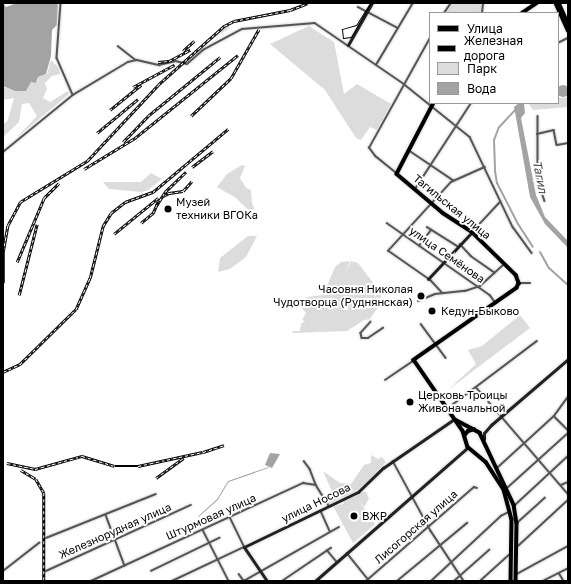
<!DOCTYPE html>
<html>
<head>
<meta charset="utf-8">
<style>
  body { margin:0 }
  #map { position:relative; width:571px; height:584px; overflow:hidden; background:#fff; font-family:"Golos Text",sans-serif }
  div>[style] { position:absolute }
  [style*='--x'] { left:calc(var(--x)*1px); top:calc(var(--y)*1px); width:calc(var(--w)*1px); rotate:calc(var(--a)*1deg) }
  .green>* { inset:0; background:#dcdcdc }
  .water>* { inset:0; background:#a3a3a3 }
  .round { border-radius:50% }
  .stream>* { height:1px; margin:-0.5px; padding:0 0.5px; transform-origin:0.5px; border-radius:0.5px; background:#a3a3a3 }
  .canal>* { height:2px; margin:-1px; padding:0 1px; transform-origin:1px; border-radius:1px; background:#a3a3a3 }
  .roads { filter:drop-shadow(0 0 1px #dbdbdb) drop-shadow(0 0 1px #dbdbdb) }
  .street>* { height:1.5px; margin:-0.75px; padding:0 0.75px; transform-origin:0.75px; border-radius:0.75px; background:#555 }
  .secondary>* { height:3px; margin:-1.5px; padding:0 1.5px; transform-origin:1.5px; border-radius:1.5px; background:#222 }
  .primary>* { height:3.5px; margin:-1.75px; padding:0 1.75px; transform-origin:1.75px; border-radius:1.75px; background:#000 }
  .tram>* { height:1px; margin:-0.5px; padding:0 0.5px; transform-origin:0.5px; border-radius:0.5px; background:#000 }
  .rail>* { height:2.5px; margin-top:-1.25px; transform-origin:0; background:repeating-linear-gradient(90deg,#fff 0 3px,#000 0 6px); box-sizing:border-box; border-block:1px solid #000 }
  .dots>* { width:11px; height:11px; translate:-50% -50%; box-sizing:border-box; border:2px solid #fff; border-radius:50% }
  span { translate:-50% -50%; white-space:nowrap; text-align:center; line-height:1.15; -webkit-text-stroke:3.5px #fff; paint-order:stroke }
  .poi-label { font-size:11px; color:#000 }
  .left { translate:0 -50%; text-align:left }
  .right { translate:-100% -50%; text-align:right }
  .street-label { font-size:11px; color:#000 }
  .water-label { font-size:12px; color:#444; font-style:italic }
  .frame { position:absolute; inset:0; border:4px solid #000; pointer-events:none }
  .legend { position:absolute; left:429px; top:12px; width:130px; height:92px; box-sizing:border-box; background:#fff; border:1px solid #999; margin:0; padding:5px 7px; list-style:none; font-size:12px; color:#000 }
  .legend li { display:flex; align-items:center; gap:8px; height:20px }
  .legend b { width:20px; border:1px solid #999 }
</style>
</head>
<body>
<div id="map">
  <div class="green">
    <div style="clip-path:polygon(452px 3px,481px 3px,481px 13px,446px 13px)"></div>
    <div style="clip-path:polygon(228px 25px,230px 28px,209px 41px,220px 30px)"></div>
    <div style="clip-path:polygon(309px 26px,334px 42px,344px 94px,357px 84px,391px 104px,377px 130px,370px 127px,361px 140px,356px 138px,325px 90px,270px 44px)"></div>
    <div style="clip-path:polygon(51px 60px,59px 68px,60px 74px,52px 76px,45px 83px,47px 89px,43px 98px,50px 102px,68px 91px,69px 94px,16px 138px,37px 116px,29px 103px,22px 104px,19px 122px,3px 137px,3px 125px,8px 120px,14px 98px,3px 100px,3px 87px,16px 91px,26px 91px,31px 82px,37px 83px,38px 77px,47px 74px)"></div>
    <div style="clip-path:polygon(568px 97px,568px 107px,533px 110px,528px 103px,558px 103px,558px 98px)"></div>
    <div style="clip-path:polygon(242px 165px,245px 166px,240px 178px,246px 188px,251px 190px,252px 203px,257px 215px,255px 217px,236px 198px,217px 187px,227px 174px)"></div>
    <div style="clip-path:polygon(151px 173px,162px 179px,148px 190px,142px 192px,109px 189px,103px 182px,141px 182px)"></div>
    <div style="clip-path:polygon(248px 236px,257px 236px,246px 257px,230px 269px,218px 272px,220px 258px)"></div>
    <div style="clip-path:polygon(350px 261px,345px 276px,351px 261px,358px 263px,381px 293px,381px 303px,370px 319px,364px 320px,347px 331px,293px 333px,292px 331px,300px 331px,301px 324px,305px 321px,302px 320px,306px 313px,301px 307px,301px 300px,307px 297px,323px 295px,335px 267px,341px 262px)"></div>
    <div style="clip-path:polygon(520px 315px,530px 328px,448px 390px,476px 364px,468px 350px,482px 346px)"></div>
    <div style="clip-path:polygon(371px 455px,378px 459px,382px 457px,386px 462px,360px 489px,329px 504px,326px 499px,333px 494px,323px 471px,340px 483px,351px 484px,364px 465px,371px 463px)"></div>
    <div style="clip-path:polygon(362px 492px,366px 492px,369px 499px,364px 507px,358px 500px,375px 524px,353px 543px,333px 506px,344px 504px,343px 501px)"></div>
  </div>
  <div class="water">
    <div style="clip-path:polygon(3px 3px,6px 7px,17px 3px,58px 3px,57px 25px,52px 30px,51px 56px,46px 74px,38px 77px,36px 83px,31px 82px,26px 91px,15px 91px,3px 86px)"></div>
    <div class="round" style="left:557px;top:85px;width:12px;height:12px"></div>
    <div style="clip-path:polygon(519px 103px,524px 103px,525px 113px,521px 118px,536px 195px,545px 217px,568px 241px,568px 248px,545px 224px,530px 197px,515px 112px,514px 107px)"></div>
    <div style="clip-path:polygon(270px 453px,280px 454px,272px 468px,265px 465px)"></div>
  </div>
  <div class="stream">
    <div style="--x:198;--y:516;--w:25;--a:-42"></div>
    <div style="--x:217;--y:499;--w:21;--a:-59"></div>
    <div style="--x:228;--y:481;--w:42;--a:-19.3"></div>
  </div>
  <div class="canal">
    <div style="--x:517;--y:108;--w:26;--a:133"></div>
    <div style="--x:499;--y:127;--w:14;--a:111"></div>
    <div style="--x:494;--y:140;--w:31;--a:88"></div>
    <div style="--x:495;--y:171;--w:12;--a:81"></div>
    <div style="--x:497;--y:183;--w:46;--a:62.9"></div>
    <div style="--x:518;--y:224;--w:27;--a:57"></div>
    <div style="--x:540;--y:252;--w:18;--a:61"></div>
    <div style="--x:549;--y:268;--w:25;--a:42"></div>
  </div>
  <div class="roads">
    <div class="street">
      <div style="--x:61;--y:3;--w:55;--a:94.2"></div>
      <div style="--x:57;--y:58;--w:40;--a:66.6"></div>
      <div style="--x:358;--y:7;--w:45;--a:27.7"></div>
      <div style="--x:444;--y:13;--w:12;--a:-55"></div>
      <div style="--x:482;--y:13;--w:10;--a:-84"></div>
      <div style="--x:558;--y:43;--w:11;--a:-27"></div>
      <div style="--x:118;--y:46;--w:23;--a:38"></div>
      <div style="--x:376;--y:65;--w:72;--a:-59.2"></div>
      <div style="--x:538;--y:116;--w:64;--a:90"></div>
      <div style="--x:538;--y:180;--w:22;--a:72"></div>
      <div style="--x:537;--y:134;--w:17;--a:-13"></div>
      <div style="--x:554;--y:130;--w:15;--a:79"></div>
      <div style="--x:557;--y:145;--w:11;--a:-10"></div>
      <div style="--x:410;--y:151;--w:52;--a:34"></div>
      <div style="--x:3;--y:152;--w:90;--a:-39.2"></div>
      <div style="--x:73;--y:95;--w:64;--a:-31"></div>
      <div style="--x:128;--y:62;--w:9;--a:-13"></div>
      <div style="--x:137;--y:60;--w:23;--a:13"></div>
      <div style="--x:159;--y:65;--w:17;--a:-13"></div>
      <div style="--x:176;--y:61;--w:11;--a:15"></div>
      <div style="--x:187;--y:64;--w:21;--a:-41"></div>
      <div style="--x:203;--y:50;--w:44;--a:-28.3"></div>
      <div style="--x:242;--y:29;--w:73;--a:-4.7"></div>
      <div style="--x:315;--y:23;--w:108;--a:34.4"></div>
      <div style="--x:404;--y:84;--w:85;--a:38.8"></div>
      <div style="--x:470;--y:137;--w:100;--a:64.5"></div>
      <div style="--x:513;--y:227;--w:32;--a:54"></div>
      <div style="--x:397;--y:174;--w:28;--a:-141"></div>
      <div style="--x:375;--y:156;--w:10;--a:-127"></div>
      <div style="--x:369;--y:148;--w:126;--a:-61"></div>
      <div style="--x:415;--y:189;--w:103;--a:-56.9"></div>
      <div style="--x:387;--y:223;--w:126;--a:35"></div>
      <div style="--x:490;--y:295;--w:9;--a:54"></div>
      <div style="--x:427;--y:227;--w:36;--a:32"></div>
      <div style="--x:473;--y:231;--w:40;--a:-47"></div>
      <div style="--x:460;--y:244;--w:16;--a:47"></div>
      <div style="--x:471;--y:256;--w:29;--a:35"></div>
      <div style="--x:419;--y:246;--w:20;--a:-53"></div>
      <div style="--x:520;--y:283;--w:10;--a:0"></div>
      <div style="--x:442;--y:293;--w:16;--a:-133"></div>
      <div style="--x:431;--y:281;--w:52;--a:-145.1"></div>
      <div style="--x:388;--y:251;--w:93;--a:-47.6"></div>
      <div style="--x:451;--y:182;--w:37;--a:-24"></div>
      <div style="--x:418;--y:301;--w:18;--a:-22"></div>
      <div style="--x:435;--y:294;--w:30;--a:-6"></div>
      <div style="--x:465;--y:291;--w:16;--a:-18"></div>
      <div style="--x:480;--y:286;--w:31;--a:-42"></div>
      <div style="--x:371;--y:322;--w:15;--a:132"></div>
      <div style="--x:361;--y:333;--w:5;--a:79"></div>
      <div style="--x:362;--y:338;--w:6;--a:0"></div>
      <div style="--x:368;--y:338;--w:18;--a:-34"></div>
      <div style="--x:421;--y:324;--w:42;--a:53.7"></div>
      <div style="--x:385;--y:380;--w:34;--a:-34"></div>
      <div style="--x:476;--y:387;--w:141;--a:49.3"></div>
      <div style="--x:448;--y:408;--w:111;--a:-37"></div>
      <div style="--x:554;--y:416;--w:20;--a:45"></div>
      <div style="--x:304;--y:461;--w:10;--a:53"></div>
      <div style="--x:310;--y:469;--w:17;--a:69"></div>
      <div style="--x:393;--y:461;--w:80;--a:61.5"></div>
      <div style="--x:431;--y:531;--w:60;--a:56.6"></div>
      <div style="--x:497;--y:468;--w:77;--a:-42.4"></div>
      <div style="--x:554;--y:416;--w:24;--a:-54"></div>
      <div style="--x:561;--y:485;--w:8;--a:-23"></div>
      <div style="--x:507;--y:488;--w:82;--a:-42"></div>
      <div style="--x:515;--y:505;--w:72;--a:-42.8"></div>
      <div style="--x:321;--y:511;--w:22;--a:66"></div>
      <div style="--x:106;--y:515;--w:54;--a:69.6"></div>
      <div style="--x:518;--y:522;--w:36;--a:-42"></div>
      <div style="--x:203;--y:530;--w:57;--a:63"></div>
      <div style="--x:46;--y:538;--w:118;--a:-21.8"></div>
      <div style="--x:518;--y:546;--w:68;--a:-42.6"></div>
      <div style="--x:327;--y:550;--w:16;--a:50"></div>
      <div style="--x:347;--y:553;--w:36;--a:51"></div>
      <div style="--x:3;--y:571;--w:46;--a:-37.9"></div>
      <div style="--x:46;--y:571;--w:159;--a:-24.5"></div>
      <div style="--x:151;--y:571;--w:76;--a:-25.9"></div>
      <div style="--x:559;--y:573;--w:9;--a:58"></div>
      <div style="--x:239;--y:574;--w:9;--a:54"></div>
      <div style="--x:517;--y:574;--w:58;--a:-28.8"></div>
      <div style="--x:91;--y:581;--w:234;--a:-24.8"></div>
      <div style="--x:303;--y:483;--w:13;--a:9"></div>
      <div style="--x:316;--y:485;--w:25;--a:58"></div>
      <div style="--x:172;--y:581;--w:80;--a:-25.3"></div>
      <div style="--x:244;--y:547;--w:32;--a:-116"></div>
      <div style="--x:244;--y:581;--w:109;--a:-29.6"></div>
      <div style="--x:282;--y:581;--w:59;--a:-34"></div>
      <div style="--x:366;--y:581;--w:143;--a:-41"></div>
      <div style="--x:474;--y:487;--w:3;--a:18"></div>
      <div style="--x:397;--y:581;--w:91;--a:-39.6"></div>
      <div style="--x:431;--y:581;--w:96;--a:-42.9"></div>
      <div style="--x:501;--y:516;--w:9;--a:-27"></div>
      <div style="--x:454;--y:581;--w:47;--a:-41.5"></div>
      <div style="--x:480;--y:581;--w:40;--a:-42"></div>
      <div style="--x:543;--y:581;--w:28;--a:-27"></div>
    </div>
    <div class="secondary">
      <div style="--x:348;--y:45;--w:48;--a:-60.3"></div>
      <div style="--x:428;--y:279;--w:64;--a:-46.9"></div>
      <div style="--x:484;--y:439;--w:6;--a:-90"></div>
      <div style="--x:484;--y:433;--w:11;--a:-49"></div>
      <div style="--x:491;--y:425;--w:101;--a:-40.6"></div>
      <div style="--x:267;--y:581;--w:41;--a:-124.1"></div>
      <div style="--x:244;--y:547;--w:127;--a:-25.8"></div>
      <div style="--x:358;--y:492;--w:35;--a:-44"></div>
      <div style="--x:383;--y:468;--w:86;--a:-34.6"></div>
      <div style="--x:315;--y:581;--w:203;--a:-41.2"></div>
    </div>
    <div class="primary">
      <div style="--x:556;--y:3;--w:30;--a:66"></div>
      <div style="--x:559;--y:3;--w:22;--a:66"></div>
      <div style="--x:522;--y:13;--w:18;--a:-34"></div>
      <div style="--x:434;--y:103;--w:80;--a:117.5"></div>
      <div style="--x:397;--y:174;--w:60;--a:40.3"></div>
      <div style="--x:443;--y:213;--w:35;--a:33"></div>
      <div style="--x:472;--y:232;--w:62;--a:44.3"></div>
      <div style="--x:516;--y:275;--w:9;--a:69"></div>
      <div style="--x:519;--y:283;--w:5;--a:112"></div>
      <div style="--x:517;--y:288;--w:126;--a:145"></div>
      <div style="--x:414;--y:360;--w:86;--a:55.4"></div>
      <div style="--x:463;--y:431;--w:17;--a:73"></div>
      <div style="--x:468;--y:447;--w:23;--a:40"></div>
      <div style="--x:486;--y:462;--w:33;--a:57"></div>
      <div style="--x:504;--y:490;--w:30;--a:75"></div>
      <div style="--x:512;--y:519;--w:62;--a:90.9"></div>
      <div style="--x:456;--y:420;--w:27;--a:28"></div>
      <div style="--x:480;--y:433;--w:80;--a:64.7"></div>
      <div style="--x:514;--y:505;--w:18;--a:81"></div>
      <div style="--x:517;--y:523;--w:58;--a:91"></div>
      <div style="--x:464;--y:436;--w:6;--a:-51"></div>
      <div style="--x:468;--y:431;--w:6;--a:-18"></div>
    </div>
  </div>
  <div class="tram">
    <div style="--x:370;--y:3;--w:26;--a:122"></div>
    <div style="--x:356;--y:25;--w:15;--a:164"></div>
    <div style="--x:342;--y:29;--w:9;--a:84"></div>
    <div style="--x:343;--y:38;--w:8;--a:-7"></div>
    <div style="--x:351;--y:37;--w:39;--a:-60"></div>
    <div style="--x:557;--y:3;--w:26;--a:65"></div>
  </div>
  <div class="rail">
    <div style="--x:183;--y:51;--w:15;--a:-42"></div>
    <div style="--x:158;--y:62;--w:11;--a:-5"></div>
    <div style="--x:169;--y:61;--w:24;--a:-28"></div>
    <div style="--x:133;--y:87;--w:47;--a:-28.2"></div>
    <div style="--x:110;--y:110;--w:40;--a:-39"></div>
    <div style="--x:191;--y:116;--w:55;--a:-43.5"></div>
    <div style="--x:231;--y:78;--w:56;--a:-60.3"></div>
    <div style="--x:97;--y:133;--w:53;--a:-39.7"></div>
    <div style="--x:123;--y:142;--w:36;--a:-46"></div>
    <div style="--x:148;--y:116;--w:93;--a:-39.3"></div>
    <div style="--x:192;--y:167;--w:26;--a:-37"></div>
    <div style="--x:84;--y:169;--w:60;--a:-31.3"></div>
    <div style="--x:135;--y:138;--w:132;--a:-38.9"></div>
    <div style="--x:163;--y:196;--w:7;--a:-27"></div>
    <div style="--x:169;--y:193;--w:14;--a:-8"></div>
    <div style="--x:183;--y:191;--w:13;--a:-48"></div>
    <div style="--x:156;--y:206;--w:17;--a:-57"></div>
    <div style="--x:165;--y:192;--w:29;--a:-44"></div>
    <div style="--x:141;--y:223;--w:16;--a:-40"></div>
    <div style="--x:153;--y:213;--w:12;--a:-66"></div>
    <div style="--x:114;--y:234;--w:57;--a:-39.3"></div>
    <div style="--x:17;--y:262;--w:69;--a:-67.1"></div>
    <div style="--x:44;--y:198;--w:21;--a:-45"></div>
    <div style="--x:3;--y:283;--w:31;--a:-90"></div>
    <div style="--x:3;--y:252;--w:27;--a:-80"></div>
    <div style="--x:8;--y:225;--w:26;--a:-62"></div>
    <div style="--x:20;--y:202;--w:79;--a:-31.5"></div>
    <div style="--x:87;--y:161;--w:104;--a:-46.9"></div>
    <div style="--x:158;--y:85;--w:89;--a:-41.8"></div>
    <div style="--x:224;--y:26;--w:11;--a:-27"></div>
    <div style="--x:234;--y:21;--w:57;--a:-11.1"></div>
    <div style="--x:290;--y:10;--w:19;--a:-21"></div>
    <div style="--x:19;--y:295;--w:73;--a:-75.8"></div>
    <div style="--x:3;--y:372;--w:19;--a:-25"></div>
    <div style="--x:20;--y:364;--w:78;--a:-44.5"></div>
    <div style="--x:76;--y:309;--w:34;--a:-66"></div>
    <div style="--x:90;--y:278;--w:54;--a:-76"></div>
    <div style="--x:103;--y:226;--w:15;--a:-58"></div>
    <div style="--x:111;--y:213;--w:18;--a:-38"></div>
    <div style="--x:125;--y:202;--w:30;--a:-20"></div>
    <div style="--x:153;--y:192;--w:98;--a:-40"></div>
    <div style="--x:7;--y:463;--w:29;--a:12"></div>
    <div style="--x:35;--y:469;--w:49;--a:-15.5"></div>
    <div style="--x:82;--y:456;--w:34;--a:17"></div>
    <div style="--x:115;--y:466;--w:23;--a:0"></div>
    <div style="--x:138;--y:466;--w:66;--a:-12.2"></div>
    <div style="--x:203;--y:452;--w:22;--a:-18"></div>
    <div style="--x:21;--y:470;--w:17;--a:31"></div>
    <div style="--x:36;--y:479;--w:16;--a:60"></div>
    <div style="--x:44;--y:493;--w:88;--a:90"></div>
    <div style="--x:156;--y:478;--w:34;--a:-36"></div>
  </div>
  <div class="dots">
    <div style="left:168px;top:209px;background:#000"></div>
    <div style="left:421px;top:296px;background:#000"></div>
    <div style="left:432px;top:311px;background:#000"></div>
    <div style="left:410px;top:402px;background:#000"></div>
    <div style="left:354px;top:516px;background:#000"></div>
  </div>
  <div class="poi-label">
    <span class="left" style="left:176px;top:209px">Музей<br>техники ВГОКа</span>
    <span class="right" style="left:413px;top:296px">Часовня Николая<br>Чудотворца (Руднянская)</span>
    <span class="left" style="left:441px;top:311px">Кедун-Быково</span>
    <span class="left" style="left:418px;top:402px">Церковь Троицы<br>Живоначальной</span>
    <span class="left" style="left:362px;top:516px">ВЖР</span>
  </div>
  <div class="street-label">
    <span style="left:452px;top:207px;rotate:39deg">Тагильская улица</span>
    <span style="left:447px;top:255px;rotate:35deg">улица Семёнова</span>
    <span style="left:316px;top:503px;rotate:-26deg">улица Носова</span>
    <span style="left:211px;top:517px;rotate:-24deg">Штурмовая улица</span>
    <span style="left:416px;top:527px;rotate:-41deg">Лисогорская улица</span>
    <span style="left:115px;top:531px;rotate:-24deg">Железнорудная улица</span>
  </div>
  <div class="water-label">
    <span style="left:540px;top:177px;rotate:79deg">Тагил</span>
  </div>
  <div class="frame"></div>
  <ul class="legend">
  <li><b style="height:5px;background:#000"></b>Улица</li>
  <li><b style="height:5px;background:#000"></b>Железная дорога</li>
  <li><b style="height:11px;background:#dcdcdc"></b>Парк</li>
  <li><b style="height:11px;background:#a3a3a3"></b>Вода</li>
  </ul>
</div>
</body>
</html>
